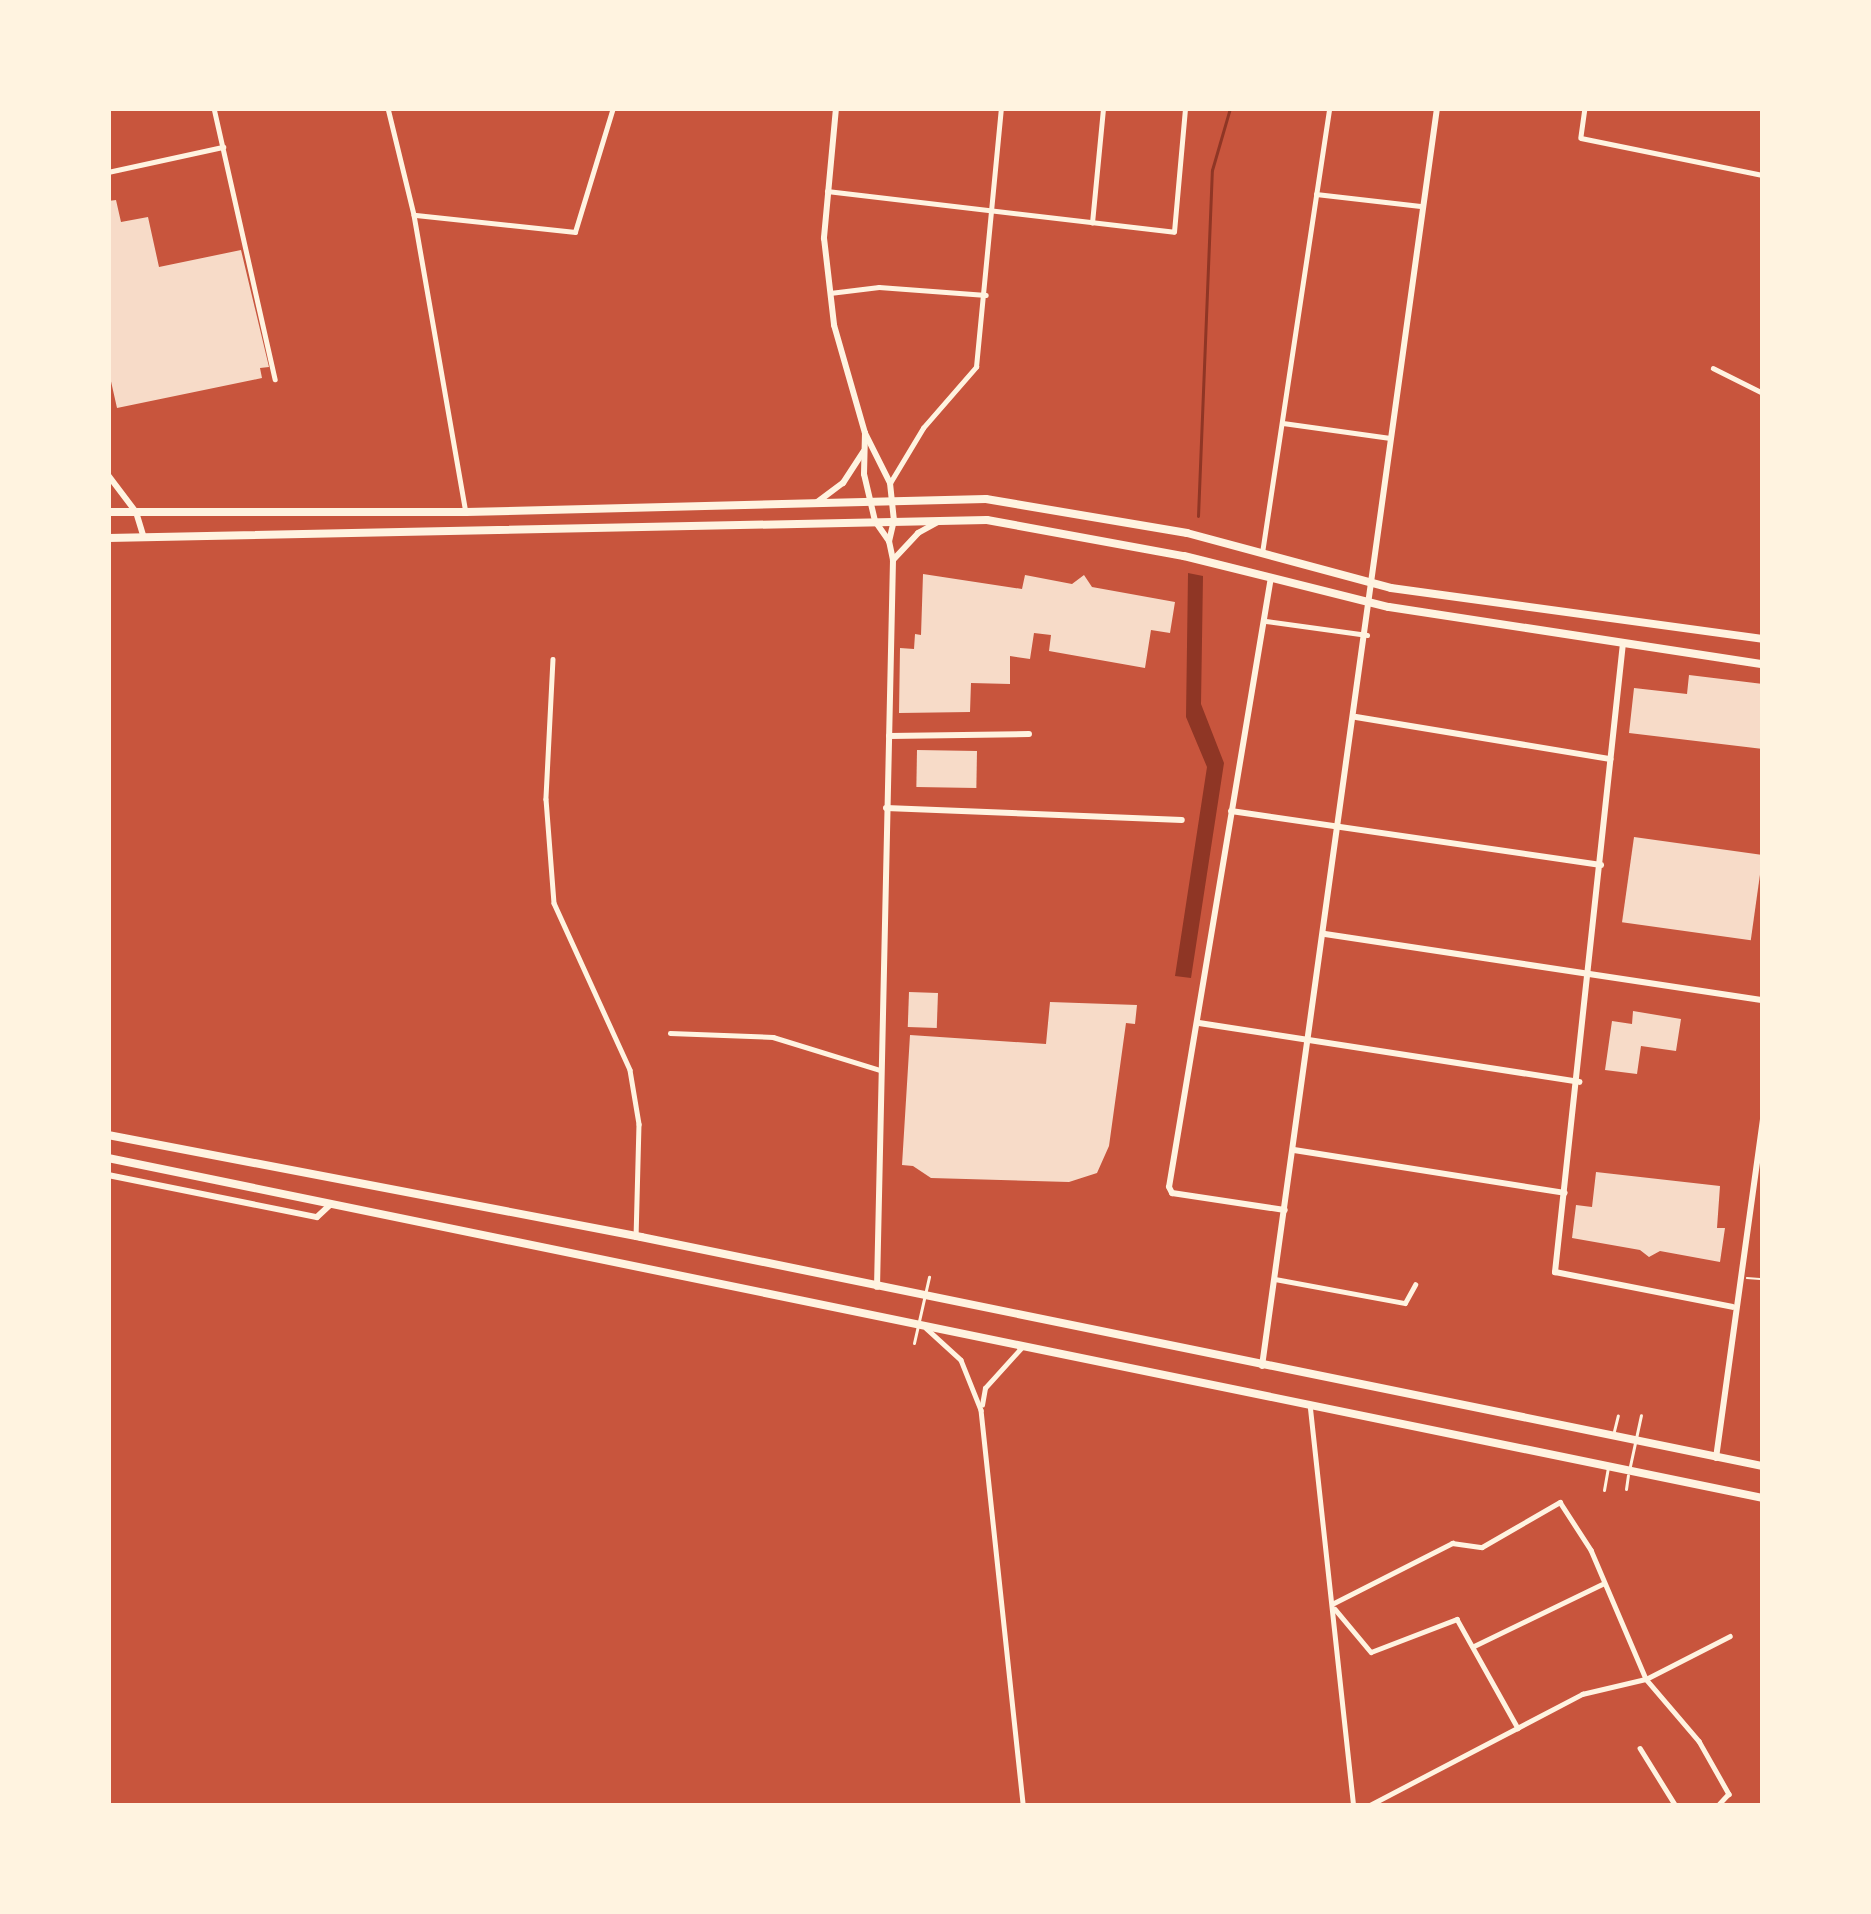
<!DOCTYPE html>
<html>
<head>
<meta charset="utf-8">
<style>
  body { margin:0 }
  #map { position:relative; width:1871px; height:1914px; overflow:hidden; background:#c8553d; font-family:Montserrat,sans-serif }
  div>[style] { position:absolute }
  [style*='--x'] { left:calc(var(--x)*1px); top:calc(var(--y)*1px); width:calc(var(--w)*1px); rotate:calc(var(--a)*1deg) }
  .water>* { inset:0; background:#8f3625 }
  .stream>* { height:3px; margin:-1.5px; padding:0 1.5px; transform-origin:1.5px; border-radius:1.5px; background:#8f3625 }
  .building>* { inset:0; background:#f7dbc8; transform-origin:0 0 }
  .service>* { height:1.5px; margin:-0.75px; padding:0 0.75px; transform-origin:0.75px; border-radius:0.75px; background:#fff3e0 }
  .pedestrian>* { height:3px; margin:-1.5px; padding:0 1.5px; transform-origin:1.5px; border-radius:1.5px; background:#fff3e0 }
  .minor>* { height:4.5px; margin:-2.25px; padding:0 2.25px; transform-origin:2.25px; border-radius:2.25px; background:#fff3e0 }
  .tertiary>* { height:6px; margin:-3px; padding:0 3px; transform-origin:3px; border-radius:3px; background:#fff3e0 }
  .secondary>* { height:6px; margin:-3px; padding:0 3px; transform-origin:3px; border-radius:3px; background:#fff3e0 }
  .primary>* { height:8px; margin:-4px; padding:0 4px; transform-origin:4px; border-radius:4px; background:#fff3e0 }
  .trunk>* { height:8px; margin:-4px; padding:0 4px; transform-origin:4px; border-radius:4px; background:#fff3e0 }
  span { translate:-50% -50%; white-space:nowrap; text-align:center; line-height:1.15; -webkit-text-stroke:9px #fff3e0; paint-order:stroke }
  .frame { position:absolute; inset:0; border:111px solid #fff3e0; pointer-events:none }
</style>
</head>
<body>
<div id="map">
  <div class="water">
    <div style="clip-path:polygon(1188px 573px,1203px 576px,1201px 704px,1224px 763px,1191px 978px,1175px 976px,1207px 767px,1186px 717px)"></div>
  </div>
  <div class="stream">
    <div style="--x:1198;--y:516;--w:346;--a:-87.7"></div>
    <div style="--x:1212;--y:170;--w:65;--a:-73.8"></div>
  </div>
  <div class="building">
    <div style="clip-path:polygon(116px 200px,121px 222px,148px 217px,159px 267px,241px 250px,269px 367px,260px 368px,262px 378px,117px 408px,108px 368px,108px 201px)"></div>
    <div style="clip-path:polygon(923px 574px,1022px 589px,1025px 575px,1072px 584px,1084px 575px,1092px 587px,1175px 602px,1170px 633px,1151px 630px,1145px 668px,1049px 651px,1051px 635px,1034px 633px,1030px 659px,1010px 656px,1010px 684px,971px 683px,970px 712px,899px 713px,900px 648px,914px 649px,915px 634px,921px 635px)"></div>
    <div style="clip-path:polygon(1689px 675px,1763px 684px,1763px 749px,1629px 733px,1634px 688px,1687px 694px)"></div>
    <div style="left:917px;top:750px;width:60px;height:37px;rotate:1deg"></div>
    <div style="left:1634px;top:837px;width:130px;height:86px;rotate:8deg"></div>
    <div style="left:909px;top:992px;width:29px;height:35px;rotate:2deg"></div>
    <div style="clip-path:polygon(1050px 1002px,1137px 1005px,1135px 1024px,1126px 1023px,1109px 1146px,1097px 1173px,1069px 1182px,931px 1178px,913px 1166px,902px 1165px,910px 1035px,1046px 1044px)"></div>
    <div style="clip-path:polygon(1633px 1011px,1681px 1019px,1676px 1051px,1641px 1046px,1637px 1074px,1605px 1070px,1612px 1021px,1632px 1024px)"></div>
    <div style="clip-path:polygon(1596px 1172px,1720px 1186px,1717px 1228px,1725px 1228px,1720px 1262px,1660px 1251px,1649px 1257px,1640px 1250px,1572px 1238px,1576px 1205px,1592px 1207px)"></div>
  </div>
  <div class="service">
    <div style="--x:1747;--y:1278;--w:16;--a:4"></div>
  </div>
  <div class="pedestrian">
    <div style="--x:914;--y:1343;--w:68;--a:-77.2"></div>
    <div style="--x:1614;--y:1431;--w:16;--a:-76"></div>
    <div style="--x:1630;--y:1466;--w:52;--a:-77.8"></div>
    <div style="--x:1626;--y:1489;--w:14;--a:-82"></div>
    <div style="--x:1604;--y:1490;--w:22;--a:-80"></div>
  </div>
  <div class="minor">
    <div style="--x:214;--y:108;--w:278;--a:77.3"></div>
    <div style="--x:388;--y:108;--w:110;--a:76.3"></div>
    <div style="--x:414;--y:215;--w:302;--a:80.1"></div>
    <div style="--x:1585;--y:108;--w:30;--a:98"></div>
    <div style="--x:1581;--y:138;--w:186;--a:11.5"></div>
    <div style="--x:108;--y:172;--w:118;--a:-12.3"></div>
    <div style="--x:827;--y:191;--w:349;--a:6.7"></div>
    <div style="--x:1174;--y:232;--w:124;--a:-84.9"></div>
    <div style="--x:1316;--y:194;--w:107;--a:6.5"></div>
    <div style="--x:416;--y:215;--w:160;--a:6.1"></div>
    <div style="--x:575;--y:232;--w:130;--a:-73"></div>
    <div style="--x:1092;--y:223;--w:116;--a:-84.5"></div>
    <div style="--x:830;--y:293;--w:49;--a:-7"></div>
    <div style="--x:879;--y:287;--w:107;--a:4.3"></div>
    <div style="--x:1713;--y:368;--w:56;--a:26.6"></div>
    <div style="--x:1283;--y:423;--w:108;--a:8"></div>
    <div style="--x:890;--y:483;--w:64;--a:-59"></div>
    <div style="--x:923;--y:428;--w:81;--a:-49"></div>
    <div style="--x:976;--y:367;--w:260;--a:-84.5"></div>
    <div style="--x:1262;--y:553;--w:450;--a:-81.4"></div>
    <div style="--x:1266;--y:621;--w:102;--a:7.9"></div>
    <div style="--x:553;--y:659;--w:140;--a:92.9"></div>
    <div style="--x:546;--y:799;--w:104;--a:85.6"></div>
    <div style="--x:554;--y:903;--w:183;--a:65.5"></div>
    <div style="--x:630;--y:1070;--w:55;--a:80.5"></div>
    <div style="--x:639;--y:1124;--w:113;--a:91.5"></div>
    <div style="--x:670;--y:1033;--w:103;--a:2.2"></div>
    <div style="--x:773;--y:1037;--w:112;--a:17.1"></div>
    <div style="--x:1275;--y:1279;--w:132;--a:10.5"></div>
    <div style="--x:1405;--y:1303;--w:21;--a:-61"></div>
    <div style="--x:926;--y:1328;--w:47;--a:42.4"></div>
    <div style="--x:961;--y:1360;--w:54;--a:68.2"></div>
    <div style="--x:981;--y:1410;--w:398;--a:83.9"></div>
    <div style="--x:1310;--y:1404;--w:404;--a:83.8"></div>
    <div style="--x:982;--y:1405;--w:17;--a:-80"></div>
    <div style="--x:985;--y:1388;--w:55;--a:-47.9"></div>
    <div style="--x:1332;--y:1604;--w:135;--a:-26.9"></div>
    <div style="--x:1452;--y:1543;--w:30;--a:8"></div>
    <div style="--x:1482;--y:1547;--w:90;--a:-30"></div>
    <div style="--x:1560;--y:1502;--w:57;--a:57.1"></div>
    <div style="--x:1591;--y:1550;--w:140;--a:66.9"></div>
    <div style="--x:1646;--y:1679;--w:82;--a:49.5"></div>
    <div style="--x:1699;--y:1741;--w:61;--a:60.5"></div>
    <div style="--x:1729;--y:1794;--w:16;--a:133"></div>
    <div style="--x:1335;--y:1609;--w:56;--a:50.1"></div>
    <div style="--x:1371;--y:1652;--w:92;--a:-21"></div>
    <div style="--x:1457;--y:1619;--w:125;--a:60.8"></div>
    <div style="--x:1474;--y:1646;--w:142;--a:-25.8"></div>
    <div style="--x:1640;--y:1748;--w:68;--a:58.2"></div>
    <div style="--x:1368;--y:1806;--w:242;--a:-27.6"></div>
    <div style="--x:1582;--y:1694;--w:66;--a:-13.2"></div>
    <div style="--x:1646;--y:1679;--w:94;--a:-27.1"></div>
  </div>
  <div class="tertiary">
    <div style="--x:836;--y:108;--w:131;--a:95.3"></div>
    <div style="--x:824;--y:238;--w:88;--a:83.4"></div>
    <div style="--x:834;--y:325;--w:112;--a:74"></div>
    <div style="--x:865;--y:433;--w:56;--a:63.4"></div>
    <div style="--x:890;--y:483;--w:37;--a:84"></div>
    <div style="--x:894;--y:520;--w:22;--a:103"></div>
    <div style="--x:865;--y:433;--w:41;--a:91.4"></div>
    <div style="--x:864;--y:474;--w:48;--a:76.8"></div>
    <div style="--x:875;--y:521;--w:24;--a:55"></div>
    <div style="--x:889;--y:541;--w:19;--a:78"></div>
    <div style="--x:893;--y:560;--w:727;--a:91.26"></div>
    <div style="--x:816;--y:503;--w:34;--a:-37"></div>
    <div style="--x:843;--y:483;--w:38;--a:-57"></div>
    <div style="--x:893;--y:560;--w:37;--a:-47"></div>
    <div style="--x:918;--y:533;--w:25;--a:-29"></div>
    <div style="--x:1271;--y:577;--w:618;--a:99.49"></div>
    <div style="--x:1169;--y:1187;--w:7;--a:63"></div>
    <div style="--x:1172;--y:1193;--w:114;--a:8.6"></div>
    <div style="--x:1623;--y:643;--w:633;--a:96.17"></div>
    <div style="--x:1555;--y:1272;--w:181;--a:11.1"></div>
    <div style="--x:1356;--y:717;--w:258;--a:9.4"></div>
    <div style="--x:889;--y:736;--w:140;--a:-0.8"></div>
    <div style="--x:886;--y:808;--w:296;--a:2.3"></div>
    <div style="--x:1231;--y:811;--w:374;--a:8.3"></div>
    <div style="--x:1325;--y:934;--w:443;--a:8.6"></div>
    <div style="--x:1199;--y:1023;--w:385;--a:8.8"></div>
    <div style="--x:1294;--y:1150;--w:274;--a:9"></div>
    <div style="--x:108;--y:1175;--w:213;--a:11.4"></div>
    <div style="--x:317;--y:1217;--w:18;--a:-43"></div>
    <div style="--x:1716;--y:1458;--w:343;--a:-82.1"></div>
  </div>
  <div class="secondary">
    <div style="--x:108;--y:475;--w:46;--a:52.9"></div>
    <div style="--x:136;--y:512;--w:27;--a:73"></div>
    <div style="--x:1262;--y:1366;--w:1270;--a:-82.08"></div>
  </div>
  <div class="primary">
    <div style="--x:108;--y:512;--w:358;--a:0"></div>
    <div style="--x:466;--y:512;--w:520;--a:-1.43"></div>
    <div style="--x:986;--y:499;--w:204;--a:9.6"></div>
    <div style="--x:1187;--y:533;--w:211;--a:15.1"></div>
    <div style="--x:1391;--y:588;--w:375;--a:7.8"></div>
    <div style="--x:108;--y:538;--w:879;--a:-1.17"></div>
    <div style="--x:987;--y:520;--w:200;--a:10.4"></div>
    <div style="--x:1184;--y:556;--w:211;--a:14"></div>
    <div style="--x:1389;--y:607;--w:378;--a:8.7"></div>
  </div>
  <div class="trunk">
    <div style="--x:108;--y:1135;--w:543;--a:10.83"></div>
    <div style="--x:641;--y:1237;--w:1145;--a:11.54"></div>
    <div style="--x:108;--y:1158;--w:1690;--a:11.61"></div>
  </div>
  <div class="frame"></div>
</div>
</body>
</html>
